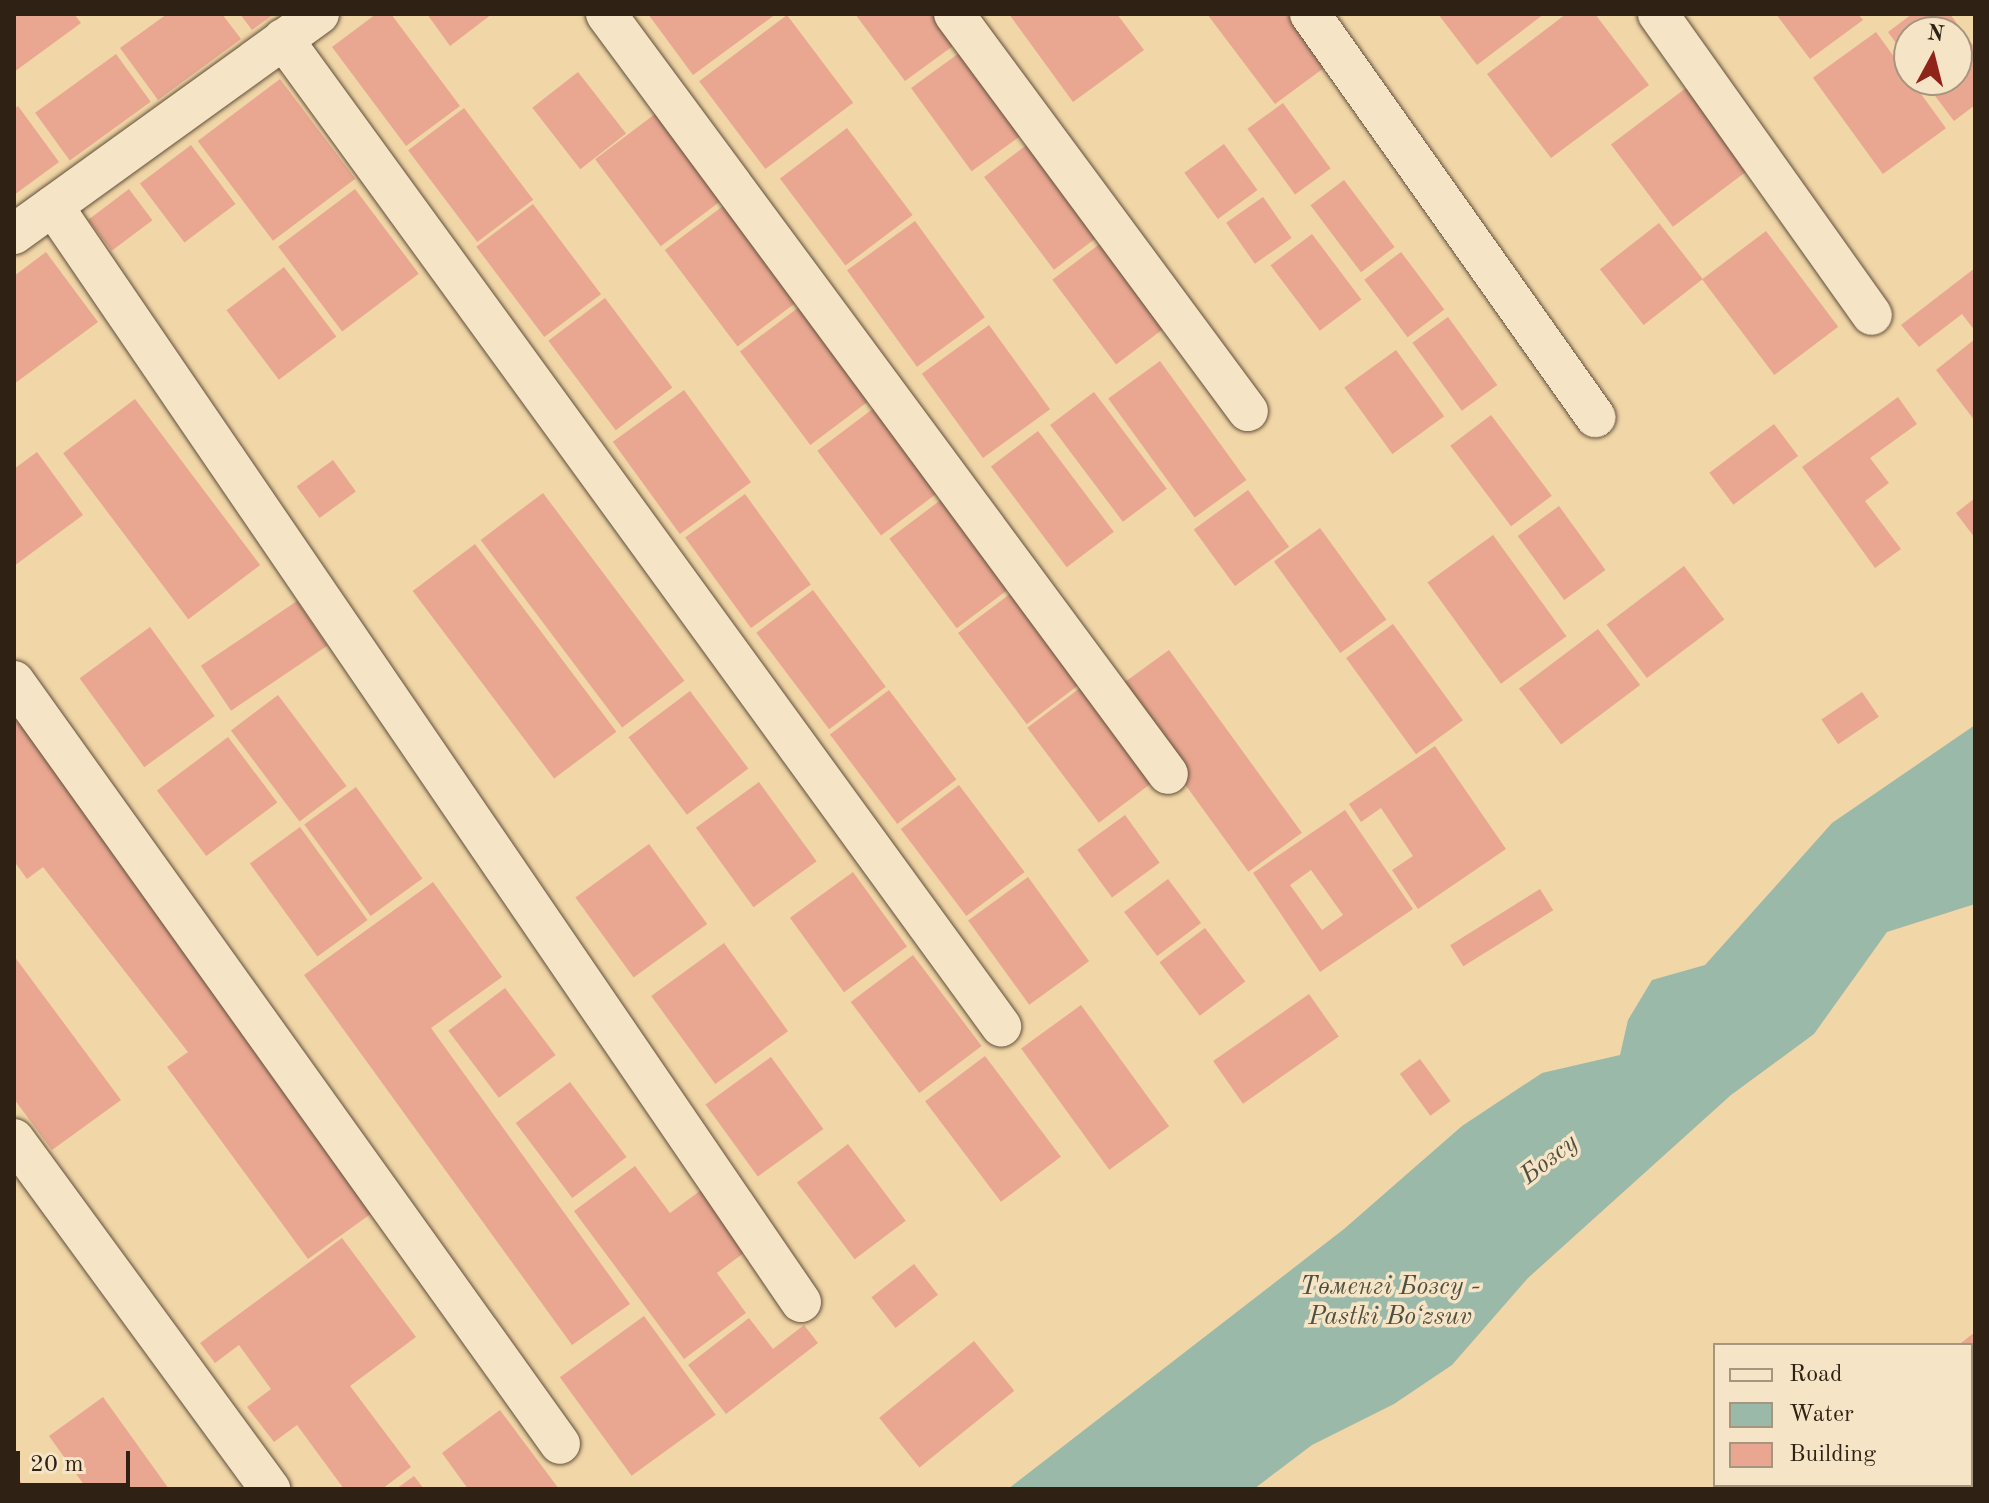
<!DOCTYPE html>
<html>
<head>
<meta charset="utf-8">
<style>
  body { margin:0 }
  #map { position:relative; width:1989px; height:1503px; overflow:hidden; background:#f1d6a7; font-family:"Old Standard TT",serif }
  div>[style] { position:absolute }
  [style*='--x'] { left:calc(var(--x)*1px); top:calc(var(--y)*1px); width:calc(var(--w)*1px); rotate:calc(var(--a)*1deg) }
  .water>* { inset:0; background:#9bb9a9 }
  .building>* { inset:0; background:#e9a791; transform-origin:0 0 }
  .roads { filter:drop-shadow(0 0 2px #604f3a) drop-shadow(0 0 2px #604f3a) }
  .minor>* { height:40px; margin:-20px; padding:0 20px; transform-origin:20px; border-radius:20px; background:#f6e4c6 }
  span { translate:-50% -50%; white-space:nowrap; text-align:center; line-height:1.15; -webkit-text-stroke:7px #f6e4c6; paint-order:stroke }
  .water-label { font-size:26px; color:#4f4f41; font-style:italic }
  .frame { position:absolute; inset:0; border:16px solid #2f2215; pointer-events:none }
  .legend { position:absolute; left:1713px; top:1343px; width:260px; height:144px; box-sizing:border-box; background:#f6e4c6; border:2px solid #a6967f; margin:0; padding:10px 14px; list-style:none; font-size:24px; color:#2f2215 }
  .legend li { display:flex; align-items:center; gap:16px; height:40px }
  .legend b { width:40px; border:2px solid #a6967f }
  .north { position:absolute; left:1893px; top:16px; width:80px; height:80px; box-sizing:border-box; background:#f6e4c6; border:2px solid #a6967f; border-radius:50%; rotate:7deg; font-size:22px; font-weight:700; line-height:32px; text-align:center; color:#2f2215 }
  .north::after { content:''; display:block; margin:auto; width:28px; height:36px; background:#8f2418; clip-path:polygon(50% 0,100% 100%,50% 72%,0 100%) }
  .scale { position:absolute; left:16px; top:1451px; width:114px; height:36px; box-sizing:border-box; border:4px solid #2f2215; border-top:0; padding-left:10px; font-size:24px; line-height:28px; white-space:nowrap; color:#2f2215; -webkit-text-stroke:6px #f6e4c6; paint-order:stroke }
</style>
</head>
<body>
<div id="map">
  <div class="water">
    <div style="clip-path:polygon(1975px 725px,1975px 904px,1887px 932px,1814px 1034px,1731px 1095px,1528px 1278px,1452px 1365px,1394px 1404px,1312px 1445px,1254px 1489px,1008px 1489px,1344px 1229px,1462px 1126px,1542px 1073px,1620px 1055px,1628px 1020px,1652px 980px,1705px 965px,1832px 823px)"></div>
  </div>
  <div class="building">
    <div style="clip-path:polygon(14px 14px,74px 14px,81px 23px,14px 72px)"></div>
    <div style="clip-path:polygon(167px 14px,222px 14px,241px 39px,158px 100px,120px 48px)"></div>
    <div style="clip-path:polygon(240px 14px,274px 14px,252px 30px)"></div>
    <div style="clip-path:polygon(376px 14px,391px 14px,460px 106px,406px 146px,332px 47px)"></div>
    <div style="clip-path:polygon(427px 14px,492px 14px,450px 46px)"></div>
    <div style="clip-path:polygon(648px 14px,776px 14px,693px 75px)"></div>
    <div style="clip-path:polygon(855px 14px,935px 14px,957px 43px,905px 81px)"></div>
    <div style="clip-path:polygon(1009px 14px,1117px 14px,1144px 50px,1073px 102px)"></div>
    <div style="clip-path:polygon(1207px 14px,1297px 14px,1332px 62px,1275px 104px)"></div>
    <div style="clip-path:polygon(1438px 14px,1544px 14px,1477px 65px)"></div>
    <div style="clip-path:polygon(1566px 14px,1595px 14px,1649px 85px,1551px 158px,1487px 74px)"></div>
    <div style="clip-path:polygon(1776px 14px,1858px 14px,1863px 20px,1810px 59px)"></div>
    <div style="clip-path:polygon(1912px 14px,1950px 14px,1975px 48px,1975px 105px,1954px 121px,1923px 80px,1957px 80px,1957px 32px,1909px 32px,1909px 61px,1888px 32px)"></div>
    <div style="left:787px;top:15px;width:110px;height:110px;rotate:53deg"></div>
    <div style="left:1876px;top:32px;width:119px;height:78px;rotate:54deg"></div>
    <div style="left:962px;top:51px;width:103px;height:63px;rotate:54deg"></div>
    <div style="left:116px;top:54px;width:59px;height:100px;rotate:54deg"></div>
    <div style="left:578px;top:72px;width:78px;height:58px;rotate:52deg"></div>
    <div style="left:280px;top:79px;width:125px;height:103px;rotate:53deg"></div>
    <div style="left:1690px;top:85px;width:103px;height:99px;rotate:53deg"></div>
    <div style="left:1283px;top:103px;width:81px;height:44px;rotate:54deg"></div>
    <div style="clip-path:polygon(18px 106px,59px 162px,14px 195px,14px 109px)"></div>
    <div style="left:464px;top:108px;width:115px;height:70px;rotate:53deg"></div>
    <div style="left:655px;top:114px;width:109px;height:75px;rotate:53deg"></div>
    <div style="left:847px;top:128px;width:109px;height:84px;rotate:53deg"></div>
    <div style="left:1032px;top:141px;width:116px;height:60px;rotate:53deg"></div>
    <div style="left:1224px;top:144px;width:57px;height:49px;rotate:54deg"></div>
    <div style="left:191px;top:145px;width:74px;height:64px;rotate:53deg"></div>
    <div style="left:1344px;top:180px;width:84px;height:42px;rotate:53deg"></div>
    <div style="left:129px;top:189px;width:39px;height:51px;rotate:53deg"></div>
    <div style="left:355px;top:189px;width:106px;height:96px;rotate:53deg"></div>
    <div style="left:1263px;top:197px;width:50px;height:45px;rotate:55deg"></div>
    <div style="left:533px;top:204px;width:113px;height:71px;rotate:53deg"></div>
    <div style="left:723px;top:206px;width:121px;height:73px;rotate:53deg"></div>
    <div style="left:915px;top:221px;width:119px;height:84px;rotate:54deg"></div>
    <div style="left:1659px;top:223px;width:71px;height:75px;rotate:52deg"></div>
    <div style="left:1766px;top:231px;width:120px;height:80px;rotate:53deg"></div>
    <div style="left:1312px;top:234px;width:82px;height:52px;rotate:53deg"></div>
    <div style="left:1105px;top:240px;width:106px;height:66px;rotate:53deg"></div>
    <div style="clip-path:polygon(46px 252px,98px 322px,14px 384px,14px 276px)"></div>
    <div style="left:1401px;top:252px;width:72px;height:46px;rotate:53deg"></div>
    <div style="left:284px;top:267px;width:87px;height:72px;rotate:53deg"></div>
    <div style="clip-path:polygon(1975px 268px,1975px 331px,1962px 314px,1919px 347px,1901px 325px)"></div>
    <div style="left:605px;top:298px;width:112px;height:71px;rotate:53deg"></div>
    <div style="left:799px;top:307px;width:117px;height:74px;rotate:53deg"></div>
    <div style="left:1448px;top:317px;width:84px;height:44px;rotate:54deg"></div>
    <div style="left:989px;top:325px;width:104px;height:83px;rotate:54deg"></div>
    <div style="clip-path:polygon(1975px 339px,1975px 421px,1936px 370px)"></div>
    <div style="left:1396px;top:350px;width:82px;height:64px;rotate:54deg"></div>
    <div style="left:1160px;top:361px;width:147px;height:64px;rotate:54deg"></div>
    <div style="left:684px;top:390px;width:114px;height:88px;rotate:54deg"></div>
    <div style="left:1094px;top:392px;width:121px;height:55px;rotate:53deg"></div>
    <div style="clip-path:polygon(1898px 397px,1917px 424px,1870px 458px,1889px 483px,1865px 501px,1901px 549px,1875px 568px,1802px 467px)"></div>
    <div style="left:135px;top:399px;width:208px;height:90px;rotate:53deg"></div>
    <div style="left:874px;top:408px;width:106px;height:71px;rotate:53deg"></div>
    <div style="left:1491px;top:415px;width:101px;height:51px;rotate:53deg"></div>
    <div style="left:1774px;top:424px;width:40px;height:81px;rotate:53deg"></div>
    <div style="left:1038px;top:431px;width:126px;height:59px;rotate:53deg"></div>
    <div style="clip-path:polygon(37px 452px,83px 515px,14px 566px,14px 469px)"></div>
    <div style="left:333px;top:460px;width:39px;height:45px;rotate:54deg"></div>
    <div style="left:1248px;top:490px;width:70px;height:67px;rotate:54deg"></div>
    <div style="left:543px;top:493px;width:235px;height:78px;rotate:53deg"></div>
    <div style="left:745px;top:494px;width:112px;height:74px;rotate:54deg"></div>
    <div style="clip-path:polygon(1975px 498px,1975px 538px,1956px 513px)"></div>
    <div style="left:942px;top:499px;width:112px;height:66px;rotate:53deg"></div>
    <div style="left:1559px;top:506px;width:79px;height:51px;rotate:54deg"></div>
    <div style="left:1320px;top:528px;width:113px;height:57px;rotate:54deg"></div>
    <div style="left:1493px;top:535px;width:125px;height:81px;rotate:54deg"></div>
    <div style="left:475px;top:544px;width:235px;height:78px;rotate:53deg"></div>
    <div style="left:1684px;top:566px;width:67px;height:97px;rotate:53deg"></div>
    <div style="left:813px;top:590px;width:121px;height:71px;rotate:53deg"></div>
    <div style="left:1010px;top:594px;width:114px;height:65px;rotate:53deg"></div>
    <div style="left:297px;top:601px;width:54px;height:116px;rotate:56deg"></div>
    <div style="left:1393px;top:624px;width:119px;height:58px;rotate:54deg"></div>
    <div style="left:150px;top:627px;width:110px;height:87px;rotate:54deg"></div>
    <div style="left:1598px;top:629px;width:70px;height:99px;rotate:53deg"></div>
    <div style="left:1169px;top:650px;width:226px;height:66px;rotate:54deg"></div>
    <div style="left:1080px;top:688px;width:119px;height:66px;rotate:53deg"></div>
    <div style="left:889px;top:690px;width:112px;height:74px;rotate:53deg"></div>
    <div style="left:690px;top:691px;width:97px;height:77px;rotate:53deg"></div>
    <div style="left:1862px;top:692px;width:30px;height:49px;rotate:56deg"></div>
    <div style="left:278px;top:695px;width:114px;height:59px;rotate:53deg"></div>
    <div style="clip-path:polygon(14px 711px,379px 1208px,308px 1259px,167px 1067px,188px 1052px,43px 867px,27px 879px,14px 861px)"></div>
    <div style="left:228px;top:737px;width:82px;height:89px;rotate:53deg"></div>
    <div style="clip-path:polygon(1435px 746px,1506px 849px,1418px 909px,1392px 870px,1413px 856px,1381px 808px,1361px 822px,1349px 804px)"></div>
    <div style="left:759px;top:782px;width:98px;height:78px;rotate:54deg"></div>
    <div style="left:959px;top:785px;width:109px;height:73px;rotate:53deg"></div>
    <div style="left:356px;top:787px;width:113px;height:64px;rotate:54deg"></div>
    <div style="clip-path:polygon(evenodd,1345px 810px,1413px 909px,1320px 972px,1253px 873px,1345px 810px,1311px 870px,1343px 915px,1322px 930px,1290px 885px,1311px 870px)"></div>
    <div style="left:1125px;top:815px;width:59px;height:59px;rotate:54deg"></div>
    <div style="left:300px;top:827px;width:115px;height:62px;rotate:54deg"></div>
    <div style="left:649px;top:844px;width:99px;height:91px;rotate:54deg"></div>
    <div style="left:853px;top:872px;width:92px;height:78px;rotate:54deg"></div>
    <div style="left:1028px;top:877px;width:104px;height:74px;rotate:54deg"></div>
    <div style="left:1168px;top:879px;width:55px;height:55px;rotate:53deg"></div>
    <div style="clip-path:polygon(433px 882px,502px 977px,431px 1028px,630px 1304px,572px 1345px,304px 975px)"></div>
    <div style="left:1540px;top:889px;width:25px;height:106px;rotate:58deg"></div>
    <div style="left:1205px;top:928px;width:67px;height:57px;rotate:53deg"></div>
    <div style="left:724px;top:943px;width:109px;height:90px;rotate:54deg"></div>
    <div style="left:913px;top:955px;width:114px;height:78px;rotate:53deg"></div>
    <div style="clip-path:polygon(14px 956px,121px 1100px,52px 1150px,14px 1099px)"></div>
    <div style="left:505px;top:988px;width:84px;height:71px;rotate:53deg"></div>
    <div style="left:1309px;top:994px;width:52px;height:117px;rotate:55deg"></div>
    <div style="left:1081px;top:1005px;width:150px;height:74px;rotate:54deg"></div>
    <div style="left:985px;top:1056px;width:126px;height:75px;rotate:53deg"></div>
    <div style="left:771px;top:1057px;width:89px;height:81px;rotate:54deg"></div>
    <div style="left:1420px;top:1059px;width:52px;height:25px;rotate:54deg"></div>
    <div style="left:570px;top:1082px;width:94px;height:68px;rotate:53deg"></div>
    <div style="left:848px;top:1144px;width:96px;height:64px;rotate:53deg"></div>
    <div style="clip-path:polygon(635px 1166px,670px 1213px,704px 1188px,749px 1249px,717px 1273px,746px 1313px,684px 1359px,574px 1211px)"></div>
    <div style="clip-path:polygon(342px 1238px,416px 1337px,350px 1386px,411px 1467px,382px 1489px,344px 1489px,297px 1425px,274px 1442px,247px 1407px,271px 1389px,239px 1345px,215px 1363px,200px 1343px)"></div>
    <div style="left:914px;top:1264px;width:39px;height:54px;rotate:52deg"></div>
    <div style="left:644px;top:1316px;width:122px;height:104px;rotate:54deg"></div>
    <div style="clip-path:polygon(749px 1318px,773px 1349px,804px 1325px,818px 1343px,726px 1414px,688px 1365px)"></div>
    <div style="clip-path:polygon(1975px 1332px,1975px 1361px,1971px 1345px,1961px 1343px)"></div>
    <div style="left:974px;top:1341px;width:64px;height:122px;rotate:51deg"></div>
    <div style="clip-path:polygon(103px 1397px,169px 1489px,87px 1489px,49px 1436px)"></div>
    <div style="clip-path:polygon(500px 1410px,559px 1489px,468px 1489px,442px 1453px)"></div>
    <div style="clip-path:polygon(14px 1473px,26px 1489px,14px 1489px)"></div>
    <div style="clip-path:polygon(414px 1476px,424px 1489px,396px 1489px)"></div>
  </div>
  <div class="roads">
    <div class="minor">
      <div style="--x:606;--y:14;--w:945;--a:53.52"></div>
      <div style="--x:954;--y:14;--w:494;--a:53.5"></div>
      <div style="--x:1310;--y:14;--w:494;--a:54.7"></div>
      <div style="--x:1658;--y:14;--w:369;--a:54.6"></div>
      <div style="--x:283;--y:39;--w:1221;--a:53.97"></div>
      <div style="--x:53;--y:206;--w:1327;--a:55.69"></div>
      <div style="--x:14;--y:234;--w:376;--a:-35.8"></div>
      <div style="--x:14;--y:681;--w:938;--a:54.41"></div>
      <div style="--x:14;--y:1139;--w:434;--a:53.8"></div>
    </div>
  </div>
  <div class="water-label">
    <span style="left:1550px;top:1160px;rotate:-38deg">Бозсу</span>
    <span style="left:1390px;top:1303px">Төменгі Бозсу -<br>Pastki Boʻzsuv</span>
  </div>
  <div class="frame"></div>
  <ul class="legend">
  <li><b style="height:10px;background:#f6e4c6"></b>Road</li>
  <li><b style="height:22px;background:#9bb9a9"></b>Water</li>
  <li><b style="height:22px;background:#e9a791"></b>Building</li>
  </ul>
  <div class="north">N</div>
  <div class="scale">20 m</div>
</div>
</body>
</html>
